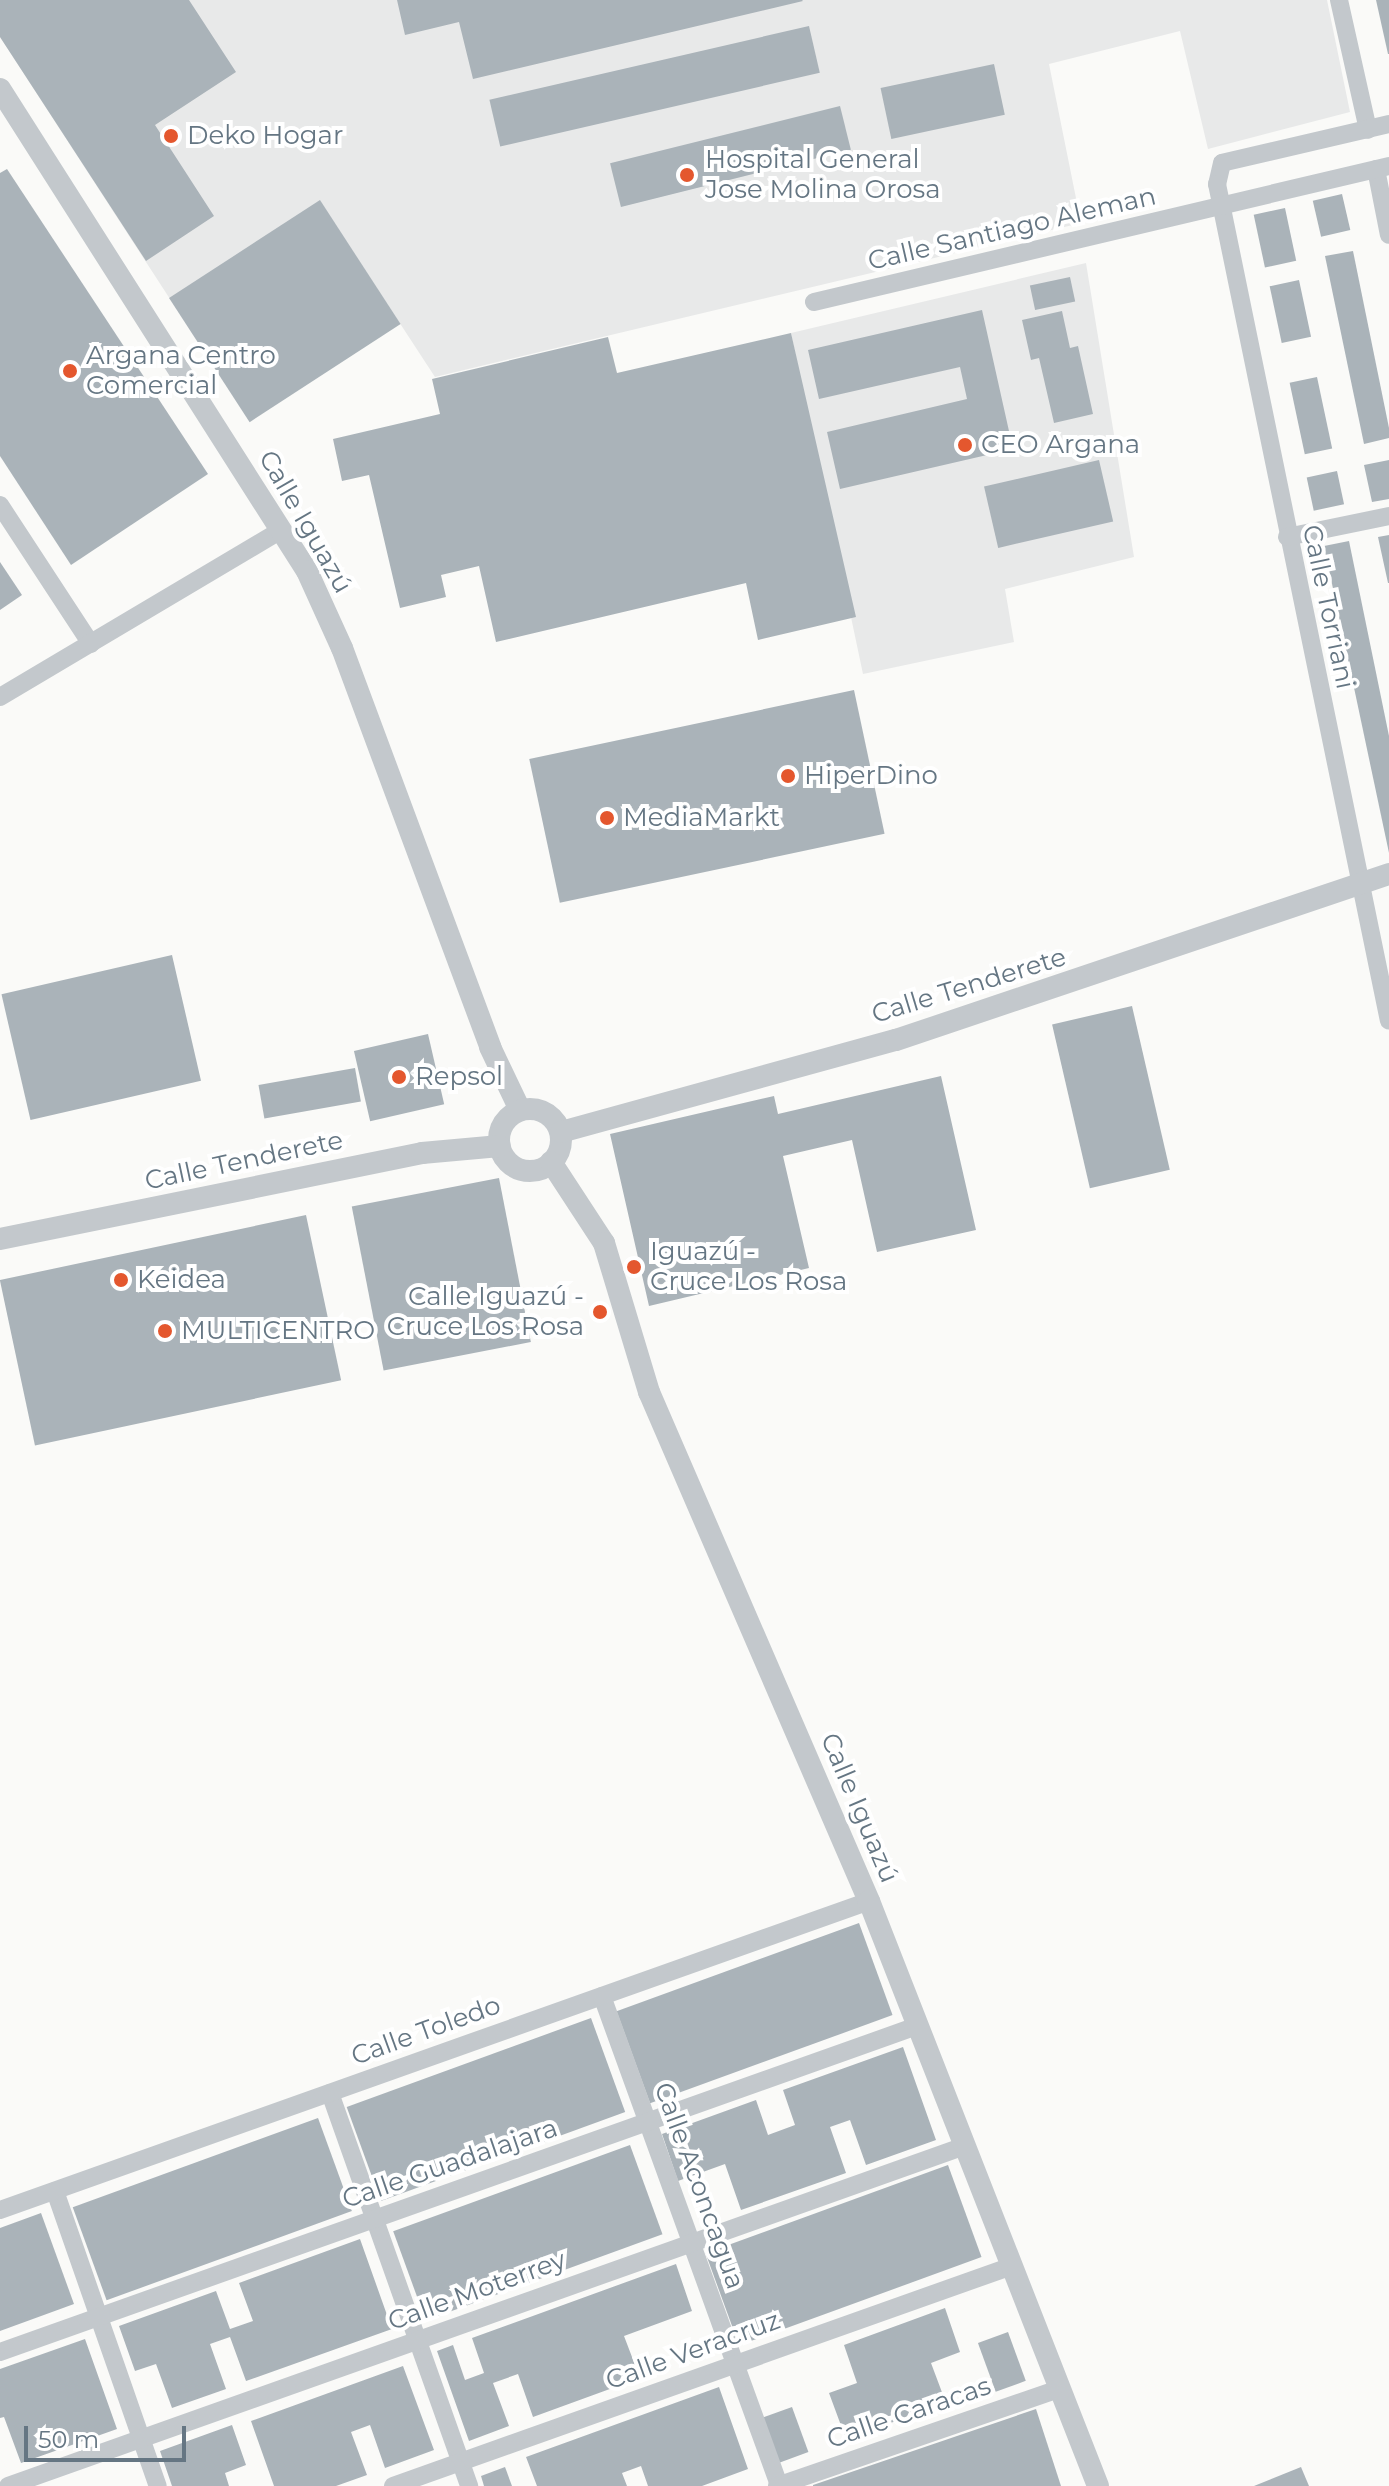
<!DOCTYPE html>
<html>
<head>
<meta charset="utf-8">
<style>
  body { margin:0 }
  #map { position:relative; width:1389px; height:2486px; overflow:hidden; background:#fafaf8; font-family:Montserrat,sans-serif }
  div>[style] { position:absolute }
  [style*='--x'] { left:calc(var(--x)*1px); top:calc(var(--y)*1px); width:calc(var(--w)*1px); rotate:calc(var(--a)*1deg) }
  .built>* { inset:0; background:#e8e9e9 }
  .building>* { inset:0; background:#aab3b9; transform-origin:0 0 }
  .minor>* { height:18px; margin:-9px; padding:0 9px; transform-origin:9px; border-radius:9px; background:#c3c8cc }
  .tertiary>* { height:22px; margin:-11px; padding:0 11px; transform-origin:11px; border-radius:11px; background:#c3c8cc }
  .tertiary>.ring { margin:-11px; padding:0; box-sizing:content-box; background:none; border:22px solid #c3c8cc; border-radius:50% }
  .dots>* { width:22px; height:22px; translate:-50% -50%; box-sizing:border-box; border:4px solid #fff; border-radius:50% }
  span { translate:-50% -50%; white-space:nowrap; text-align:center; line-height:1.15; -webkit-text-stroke:8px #fff; paint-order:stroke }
  .poi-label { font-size:26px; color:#657683 }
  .left { translate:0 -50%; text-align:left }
  .right { translate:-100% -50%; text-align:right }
  .street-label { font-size:26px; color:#657683 }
  .scale { position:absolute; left:24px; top:2426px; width:162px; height:36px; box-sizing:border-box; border:4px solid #657683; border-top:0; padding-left:10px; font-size:24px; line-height:28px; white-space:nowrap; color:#657683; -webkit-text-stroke:6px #fff; paint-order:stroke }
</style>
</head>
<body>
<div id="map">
  <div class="built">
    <div style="clip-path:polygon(0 0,1327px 0,1350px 112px,1208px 149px,1180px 31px,1049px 64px,1081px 223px,435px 377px,320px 201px,170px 299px,0 37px)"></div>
    <div style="clip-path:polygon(1086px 263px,1134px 557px,1005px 589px,1014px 642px,863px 674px,791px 333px)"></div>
  </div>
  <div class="building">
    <div style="clip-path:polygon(0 0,189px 0,236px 72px,155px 125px,214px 216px,146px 261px,0 37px)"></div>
    <div style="clip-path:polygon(397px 0,802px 0,803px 1px,473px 79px,459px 22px,405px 35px)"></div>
    <div style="clip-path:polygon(1376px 0,1389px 0,1389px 54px,1388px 54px)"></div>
    <div style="left:809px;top:26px;width:48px;height:328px;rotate:77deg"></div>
    <div style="left:994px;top:64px;width:52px;height:116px;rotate:78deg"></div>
    <div style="left:840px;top:106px;width:45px;height:237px;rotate:76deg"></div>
    <div style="clip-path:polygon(7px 169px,208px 474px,71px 565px,0 456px,0 173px)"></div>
    <div style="left:1342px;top:194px;width:37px;height:30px;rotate:77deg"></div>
    <div style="left:320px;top:200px;width:148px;height:180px;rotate:57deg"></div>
    <div style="left:1285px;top:208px;width:54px;height:32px;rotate:78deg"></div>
    <div style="clip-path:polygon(1353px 251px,1389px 428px,1389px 438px,1364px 444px,1325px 256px)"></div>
    <div style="left:1070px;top:277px;width:25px;height:41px;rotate:78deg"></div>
    <div style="left:1299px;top:280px;width:58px;height:30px;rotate:78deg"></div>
    <div style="clip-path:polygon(982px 310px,1013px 449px,840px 489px,827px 432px,967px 399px,960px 367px,819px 399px,808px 350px)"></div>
    <div style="clip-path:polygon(1062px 311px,1070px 348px,1078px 346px,1093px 414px,1054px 423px,1039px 358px,1031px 360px,1022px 320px)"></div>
    <div style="clip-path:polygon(791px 333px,856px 617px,758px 640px,746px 583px,496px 642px,479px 566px,441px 575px,446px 597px,400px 608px,369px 475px,342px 481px,333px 439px,440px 414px,432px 379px,608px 337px,617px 373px)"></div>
    <div style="left:1317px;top:377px;width:73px;height:28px;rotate:78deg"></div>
    <div style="left:1099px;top:460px;width:63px;height:118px;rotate:77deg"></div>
    <div style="clip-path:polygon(1389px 460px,1389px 499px,1372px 502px,1364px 465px)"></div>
    <div style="left:1337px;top:471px;width:34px;height:31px;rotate:78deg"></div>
    <div style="clip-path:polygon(1389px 535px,1389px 583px,1388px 583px,1378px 537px)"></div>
    <div style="clip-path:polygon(1349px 541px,1389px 736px,1389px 853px,1324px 546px)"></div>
    <div style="clip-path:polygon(0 562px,22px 595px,0 610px)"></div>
    <div style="left:854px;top:690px;width:147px;height:332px;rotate:78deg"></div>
    <div style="left:172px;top:955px;width:129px;height:175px;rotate:77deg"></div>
    <div style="left:1132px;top:1006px;width:168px;height:82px;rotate:77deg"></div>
    <div style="left:428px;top:1034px;width:72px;height:76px;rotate:77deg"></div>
    <div style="left:355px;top:1068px;width:34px;height:98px;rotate:80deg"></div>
    <div style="clip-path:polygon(941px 1076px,976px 1230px,877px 1252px,852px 1140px,783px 1156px,809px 1268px,649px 1306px,610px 1134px,774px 1096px,778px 1114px)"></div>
    <div style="left:499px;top:1178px;width:167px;height:150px;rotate:79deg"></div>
    <div style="left:306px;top:1215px;width:169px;height:313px;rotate:78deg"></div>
    <div style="left:859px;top:1923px;width:98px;height:258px;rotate:70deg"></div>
    <div style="left:591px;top:2018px;width:100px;height:260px;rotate:70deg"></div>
    <div style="clip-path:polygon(903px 2047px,936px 2140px,866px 2165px,850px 2120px,830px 2127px,846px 2173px,741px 2210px,725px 2164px,678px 2181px,662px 2134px,756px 2100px,768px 2135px,795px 2125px,783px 2090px)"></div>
    <div style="left:318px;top:2118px;width:99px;height:261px;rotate:70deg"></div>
    <div style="left:630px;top:2145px;width:95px;height:252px;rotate:70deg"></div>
    <div style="left:948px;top:2165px;width:98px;height:258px;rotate:70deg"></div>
    <div style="clip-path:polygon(41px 2213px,74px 2304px,0 2331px,0 2228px)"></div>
    <div style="clip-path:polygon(360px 2239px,392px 2329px,246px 2381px,230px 2337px,210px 2344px,226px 2389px,172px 2408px,156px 2364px,135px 2371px,119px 2326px,216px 2291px,230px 2329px,253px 2321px,239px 2283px)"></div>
    <div style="clip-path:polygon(676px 2264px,692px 2311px,624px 2336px,640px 2378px,533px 2417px,518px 2374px,493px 2383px,509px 2426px,469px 2441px,437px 2351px,453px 2345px,465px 2380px,484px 2373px,472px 2338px)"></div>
    <div style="clip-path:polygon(945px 2308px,960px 2352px,931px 2363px,946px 2403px,846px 2439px,829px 2393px,857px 2383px,844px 2345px)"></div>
    <div style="left:1008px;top:2332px;width:52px;height:32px;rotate:70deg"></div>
    <div style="clip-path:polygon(85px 2339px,117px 2429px,21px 2463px,4px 2417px,0 2418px,0 2369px)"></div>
    <div style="clip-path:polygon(403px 2366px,434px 2450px,385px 2468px,370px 2425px,351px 2432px,367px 2475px,336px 2486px,274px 2486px,251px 2421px)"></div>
    <div style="clip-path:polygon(719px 2387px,748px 2469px,702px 2486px,648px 2486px,641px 2466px,622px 2473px,627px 2486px,537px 2486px,526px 2457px)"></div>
    <div style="left:792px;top:2407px;width:48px;height:31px;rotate:70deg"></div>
    <div style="clip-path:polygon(1036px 2409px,1061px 2486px,813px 2486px,813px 2485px)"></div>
    <div style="clip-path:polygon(232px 2425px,246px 2465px,225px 2473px,229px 2486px,172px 2486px,160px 2451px)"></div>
    <div style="clip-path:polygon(505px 2467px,512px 2486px,484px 2486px,481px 2476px)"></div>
    <div style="clip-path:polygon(1301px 2467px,1309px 2486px,1254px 2486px)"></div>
  </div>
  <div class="minor">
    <div style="--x:1339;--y:0;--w:133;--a:77.4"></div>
    <div style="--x:1389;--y:124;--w:171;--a:166.9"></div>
    <div style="--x:1222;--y:163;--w:22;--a:103"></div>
    <div style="--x:1217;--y:184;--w:854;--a:78.39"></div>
    <div style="--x:1376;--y:169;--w:67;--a:78.9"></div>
    <div style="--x:814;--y:302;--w:591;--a:-13.31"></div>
    <div style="--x:0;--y:505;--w:166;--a:56.8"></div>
    <div style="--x:1287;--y:537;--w:104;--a:-11.6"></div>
    <div style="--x:0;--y:697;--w:327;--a:-30.7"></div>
    <div style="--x:602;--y:1996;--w:520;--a:70.1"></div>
    <div style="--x:330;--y:2093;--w:417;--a:70.5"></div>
    <div style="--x:55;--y:2191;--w:312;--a:70.8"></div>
    <div style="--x:0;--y:2210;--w:922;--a:-19.57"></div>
    <div style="--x:0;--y:2352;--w:973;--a:-19.57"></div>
    <div style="--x:8;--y:2486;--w:1016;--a:-19.56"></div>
    <div style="--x:393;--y:2486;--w:657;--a:-19.57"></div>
    <div style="--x:777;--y:2486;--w:298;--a:-19"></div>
  </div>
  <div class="tertiary">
    <div style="--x:0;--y:89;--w:571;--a:57.51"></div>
    <div style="--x:307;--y:571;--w:85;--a:65.6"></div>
    <div style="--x:342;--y:648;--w:426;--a:69.6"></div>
    <div style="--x:490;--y:1047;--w:70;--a:64.5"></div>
    <div class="ring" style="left:499px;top:1109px;width:40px;height:40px"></div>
    <div style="--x:561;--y:1132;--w:347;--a:-15.4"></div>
    <div style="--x:896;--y:1040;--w:520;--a:-18.61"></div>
    <div style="--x:551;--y:1162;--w:97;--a:56.8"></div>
    <div style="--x:604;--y:1243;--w:156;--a:73.2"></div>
    <div style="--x:649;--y:1392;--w:555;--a:66.63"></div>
    <div style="--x:869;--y:1901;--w:628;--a:68.62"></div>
    <div style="--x:0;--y:1239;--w:431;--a:-11.5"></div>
    <div style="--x:422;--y:1153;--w:78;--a:-5.1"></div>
  </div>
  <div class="dots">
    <div style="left:171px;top:136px;background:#e4572e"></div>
    <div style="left:687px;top:175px;background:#e4572e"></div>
    <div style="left:70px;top:371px;background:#e4572e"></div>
    <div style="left:965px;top:445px;background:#e4572e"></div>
    <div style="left:788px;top:776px;background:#e4572e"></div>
    <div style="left:607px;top:818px;background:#e4572e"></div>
    <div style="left:399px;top:1077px;background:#e4572e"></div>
    <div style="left:634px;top:1267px;background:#e4572e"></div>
    <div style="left:121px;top:1280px;background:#e4572e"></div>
    <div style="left:600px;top:1312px;background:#e4572e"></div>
    <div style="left:165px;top:1331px;background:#e4572e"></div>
  </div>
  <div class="poi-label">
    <span class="left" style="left:187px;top:136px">Deko Hogar</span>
    <span class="left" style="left:705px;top:175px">Hospital General<br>Jose Molina Orosa</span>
    <span class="left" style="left:86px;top:371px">Argana Centro<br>Comercial</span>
    <span class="left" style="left:981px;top:445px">CEO Argana</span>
    <span class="left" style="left:804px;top:776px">HiperDino</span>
    <span class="left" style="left:623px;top:818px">MediaMarkt</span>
    <span class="left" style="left:415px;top:1077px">Repsol</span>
    <span class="left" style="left:650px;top:1267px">Iguazú -<br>Cruce Los Rosa</span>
    <span class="left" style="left:137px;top:1280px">Keidea</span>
    <span class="right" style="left:584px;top:1312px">Calle Iguazú -<br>Cruce Los Rosa</span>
    <span class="left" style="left:181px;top:1331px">MULTICENTRO</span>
  </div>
  <div class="street-label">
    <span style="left:1012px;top:229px;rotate:-13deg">Calle Santiago Aleman</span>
    <span style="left:305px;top:522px;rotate:60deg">Calle Iguazú</span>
    <span style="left:1328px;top:607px;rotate:78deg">Calle Torriani</span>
    <span style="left:969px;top:986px;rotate:-17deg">Calle Tenderete</span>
    <span style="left:244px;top:1161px;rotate:-12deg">Calle Tenderete</span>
    <span style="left:859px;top:1808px;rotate:67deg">Calle Iguazú</span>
    <span style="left:426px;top:2031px;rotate:-20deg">Calle Toledo</span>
    <span style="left:450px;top:2164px;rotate:-19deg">Calle Guadalajara</span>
    <span style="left:699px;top:2186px;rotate:70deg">Calle Aconcagua</span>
    <span style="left:477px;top:2291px;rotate:-20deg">Calle Moterrey</span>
    <span style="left:693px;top:2351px;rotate:-20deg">Calle Veracruz</span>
    <span style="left:909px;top:2413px;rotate:-19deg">Calle Caracas</span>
  </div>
  <div class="scale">50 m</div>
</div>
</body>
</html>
